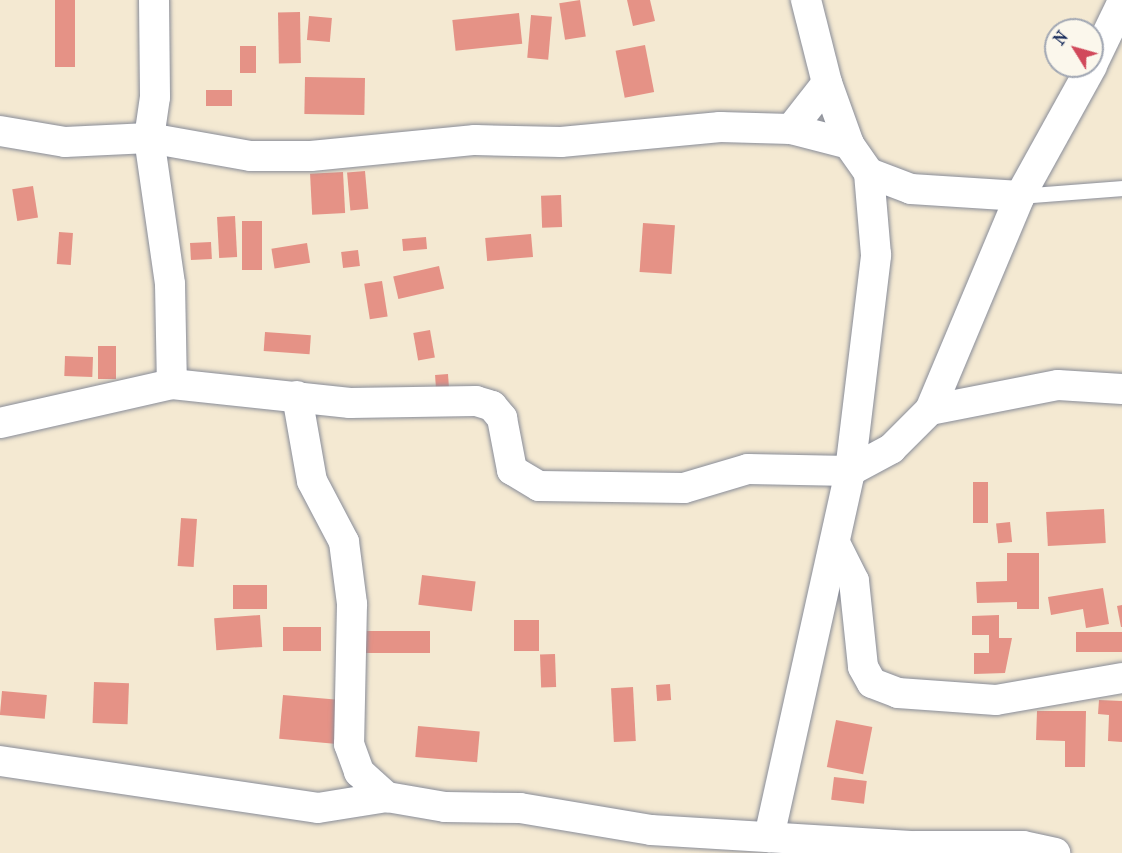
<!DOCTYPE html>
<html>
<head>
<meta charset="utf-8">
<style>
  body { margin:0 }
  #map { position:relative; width:1122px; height:853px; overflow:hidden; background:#f4e9d2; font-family:"IM FELL French Canon",serif }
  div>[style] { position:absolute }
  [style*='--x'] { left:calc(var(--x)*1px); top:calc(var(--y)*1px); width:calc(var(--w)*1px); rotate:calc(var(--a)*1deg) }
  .building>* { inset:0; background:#e59286; transform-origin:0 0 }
  .roads { filter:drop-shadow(0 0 2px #888c98) drop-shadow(0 0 2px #888c98) }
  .service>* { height:15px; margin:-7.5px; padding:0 7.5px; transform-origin:7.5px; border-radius:7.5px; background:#fff }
  .minor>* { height:30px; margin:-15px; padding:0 15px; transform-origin:15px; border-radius:15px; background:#fff }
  span { translate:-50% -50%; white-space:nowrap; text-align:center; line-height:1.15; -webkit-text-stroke:4.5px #fbf7ec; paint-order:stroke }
  .north { position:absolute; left:1044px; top:18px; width:60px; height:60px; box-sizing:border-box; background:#fbf7ec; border:2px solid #a1a7b3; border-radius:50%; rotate:307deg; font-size:16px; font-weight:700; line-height:24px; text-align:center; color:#1b2f5e }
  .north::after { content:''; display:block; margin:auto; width:21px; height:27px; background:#d1495b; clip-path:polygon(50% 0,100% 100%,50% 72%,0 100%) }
</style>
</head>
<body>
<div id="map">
  <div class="building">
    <div style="left:55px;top:0;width:20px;height:67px"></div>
    <div style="left:580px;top:0;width:37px;height:21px;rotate:81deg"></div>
    <div style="clip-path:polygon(627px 0,650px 0,655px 21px,633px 26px)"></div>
    <div style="left:300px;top:12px;width:51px;height:22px;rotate:89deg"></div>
    <div style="left:519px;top:13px;width:31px;height:67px;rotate:84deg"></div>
    <div style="left:531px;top:15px;width:21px;height:43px;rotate:5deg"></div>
    <div style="left:309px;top:16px;width:23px;height:24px;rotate:5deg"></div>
    <div style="left:645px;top:45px;width:48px;height:30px;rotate:79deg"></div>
    <div style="left:240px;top:46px;width:16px;height:27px"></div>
    <div style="left:305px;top:77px;width:60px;height:37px;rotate:1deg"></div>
    <div style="left:232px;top:90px;width:16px;height:26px;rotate:90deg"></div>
    <div style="left:365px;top:171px;width:38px;height:18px;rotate:85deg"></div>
    <div style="left:343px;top:172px;width:41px;height:33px;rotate:87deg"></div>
    <div style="left:33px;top:186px;width:32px;height:21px;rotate:81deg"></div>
    <div style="left:561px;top:195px;width:32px;height:20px;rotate:88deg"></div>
    <div style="left:235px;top:216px;width:41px;height:18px;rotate:87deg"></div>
    <div style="left:242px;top:221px;width:20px;height:49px"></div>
    <div style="left:643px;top:223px;width:32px;height:49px;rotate:4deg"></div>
    <div style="left:59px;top:232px;width:14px;height:32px;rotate:4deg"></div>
    <div style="left:531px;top:234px;width:23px;height:46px;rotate:85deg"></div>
    <div style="left:426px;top:237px;width:12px;height:24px;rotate:85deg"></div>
    <div style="left:211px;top:242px;width:17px;height:21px;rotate:87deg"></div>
    <div style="left:307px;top:243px;width:20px;height:36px;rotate:81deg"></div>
    <div style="left:358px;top:250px;width:16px;height:17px;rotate:83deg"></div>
    <div style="left:439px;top:266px;width:23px;height:47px;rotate:77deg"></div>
    <div style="left:382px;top:281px;width:36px;height:18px;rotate:81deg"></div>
    <div style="left:430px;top:330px;width:28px;height:17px;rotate:80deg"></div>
    <div style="left:265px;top:332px;width:46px;height:19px;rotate:4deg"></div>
    <div style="left:98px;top:346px;width:18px;height:33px"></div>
    <div style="left:65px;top:356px;width:28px;height:20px;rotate:2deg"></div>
    <div style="left:448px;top:374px;width:14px;height:13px;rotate:86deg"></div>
    <div style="left:973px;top:482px;width:15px;height:41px"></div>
    <div style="left:1104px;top:509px;width:34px;height:58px;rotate:87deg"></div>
    <div style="left:181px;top:518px;width:16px;height:48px;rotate:4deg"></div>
    <div style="left:1010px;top:522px;width:20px;height:14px;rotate:84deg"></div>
    <div style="clip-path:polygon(1007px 553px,1039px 553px,1039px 609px,1017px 609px,1017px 602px,977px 603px,976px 582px,1007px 581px)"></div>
    <div style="left:422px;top:575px;width:54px;height:30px;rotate:7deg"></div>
    <div style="left:233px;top:585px;width:34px;height:24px"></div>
    <div style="clip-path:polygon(1103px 588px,1109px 624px,1086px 628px,1083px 609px,1051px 615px,1048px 597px)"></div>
    <div style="clip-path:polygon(1122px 605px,1122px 627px,1121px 627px,1117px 606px)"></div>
    <div style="left:260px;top:615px;width:32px;height:46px;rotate:86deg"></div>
    <div style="clip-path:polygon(999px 615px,999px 638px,1012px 638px,1005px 673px,974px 674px,974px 653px,989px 653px,989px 635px,972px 635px,972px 616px)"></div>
    <div style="left:514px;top:620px;width:25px;height:31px"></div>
    <div style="left:321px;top:627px;width:24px;height:38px;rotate:90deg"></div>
    <div style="left:364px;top:631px;width:66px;height:22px"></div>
    <div style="left:1122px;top:632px;width:20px;height:46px;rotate:90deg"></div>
    <div style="left:555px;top:654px;width:33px;height:15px;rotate:88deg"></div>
    <div style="left:94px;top:682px;width:35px;height:41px;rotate:2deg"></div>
    <div style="left:670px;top:684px;width:16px;height:14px;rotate:86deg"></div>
    <div style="left:633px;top:687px;width:54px;height:22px;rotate:87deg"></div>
    <div style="left:2px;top:691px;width:45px;height:24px;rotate:5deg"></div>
    <div style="left:283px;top:695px;width:58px;height:44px;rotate:5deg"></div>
    <div style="clip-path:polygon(1099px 700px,1122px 701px,1122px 742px,1108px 741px,1109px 715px,1098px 714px)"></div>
    <div style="clip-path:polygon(1037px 711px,1086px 711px,1085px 767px,1065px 767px,1065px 741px,1036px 740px)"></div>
    <div style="left:836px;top:720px;width:37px;height:48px;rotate:11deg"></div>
    <div style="left:418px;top:726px;width:62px;height:31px;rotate:5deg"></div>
    <div style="left:834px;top:777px;width:33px;height:23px;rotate:7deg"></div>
  </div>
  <div class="roads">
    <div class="service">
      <div style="--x:1020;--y:196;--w:102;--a:-4.5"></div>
    </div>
    <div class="minor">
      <div style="--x:154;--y:0;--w:97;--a:89.4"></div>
      <div style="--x:155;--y:97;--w:41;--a:98.3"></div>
      <div style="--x:149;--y:138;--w:148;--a:81.8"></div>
      <div style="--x:170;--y:284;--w:100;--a:88.9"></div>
      <div style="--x:1092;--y:65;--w:69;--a:-64.2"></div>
      <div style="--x:791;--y:129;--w:58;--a:-52"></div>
      <div style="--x:0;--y:131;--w:66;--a:9.6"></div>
      <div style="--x:65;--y:142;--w:84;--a:-2.7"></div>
      <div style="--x:149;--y:138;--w:103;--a:10.1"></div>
      <div style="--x:250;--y:156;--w:61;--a:0"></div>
      <div style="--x:311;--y:156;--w:165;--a:-5.6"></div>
      <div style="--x:475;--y:140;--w:86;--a:1.3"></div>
      <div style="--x:561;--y:142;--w:160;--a:-5.4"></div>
      <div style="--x:720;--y:127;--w:71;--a:1.6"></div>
      <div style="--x:791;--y:129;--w:60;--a:14.5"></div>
      <div style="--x:869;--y:173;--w:45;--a:20.9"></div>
      <div style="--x:911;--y:189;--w:109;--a:3.7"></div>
      <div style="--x:297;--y:396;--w:86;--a:80"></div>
      <div style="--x:312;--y:481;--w:69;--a:62.3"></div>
      <div style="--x:344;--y:542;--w:63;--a:82.6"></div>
      <div style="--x:352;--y:604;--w:140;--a:91.2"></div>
      <div style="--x:349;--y:744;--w:30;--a:70"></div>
      <div style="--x:359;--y:772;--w:38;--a:42"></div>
      <div style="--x:930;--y:410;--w:130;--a:-11.1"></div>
      <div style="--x:1058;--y:385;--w:64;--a:3.6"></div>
      <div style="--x:0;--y:423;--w:176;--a:-12.8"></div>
      <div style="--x:172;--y:384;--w:179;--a:6.1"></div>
      <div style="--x:350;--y:403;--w:126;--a:-0.9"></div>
      <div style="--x:476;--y:401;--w:17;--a:17"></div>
      <div style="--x:492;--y:406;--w:16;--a:50"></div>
      <div style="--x:502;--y:418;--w:53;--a:79.1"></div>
      <div style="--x:512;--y:470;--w:31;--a:31"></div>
      <div style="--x:539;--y:486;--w:145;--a:0.8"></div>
      <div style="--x:684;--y:488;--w:67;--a:-16.5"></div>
      <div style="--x:748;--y:469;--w:102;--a:1.1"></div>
      <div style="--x:850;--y:471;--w:47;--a:-28.2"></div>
      <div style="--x:891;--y:449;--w:55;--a:-45"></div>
      <div style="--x:930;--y:410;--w:232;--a:-67.2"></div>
      <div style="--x:1020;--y:196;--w:149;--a:-61"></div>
      <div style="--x:836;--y:545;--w:40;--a:63.4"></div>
      <div style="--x:854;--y:581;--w:86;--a:84"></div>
      <div style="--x:863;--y:667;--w:18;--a:61"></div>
      <div style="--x:872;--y:683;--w:28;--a:21"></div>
      <div style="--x:898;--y:693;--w:98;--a:4.1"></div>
      <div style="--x:996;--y:700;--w:128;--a:-9.9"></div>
      <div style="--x:0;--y:761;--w:321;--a:8.4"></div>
      <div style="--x:318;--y:808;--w:70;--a:-9.1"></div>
      <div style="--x:387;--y:797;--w:59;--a:9.8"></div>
      <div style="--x:445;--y:807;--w:75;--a:0.8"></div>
      <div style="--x:520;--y:808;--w:133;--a:9.5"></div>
      <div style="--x:651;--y:830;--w:264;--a:3.5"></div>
      <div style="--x:915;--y:846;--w:108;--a:0"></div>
      <div style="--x:1023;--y:846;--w:33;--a:12"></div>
      <div style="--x:769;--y:837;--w:375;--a:-77.5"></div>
      <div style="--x:850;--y:471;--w:218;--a:-83.1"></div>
      <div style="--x:876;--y:255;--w:82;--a:-94.9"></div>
      <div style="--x:869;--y:173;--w:35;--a:-125"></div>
      <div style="--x:849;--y:144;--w:65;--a:-109.8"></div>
      <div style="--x:827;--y:83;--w:86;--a:-104.2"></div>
    </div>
  </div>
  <div class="north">N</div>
</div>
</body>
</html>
